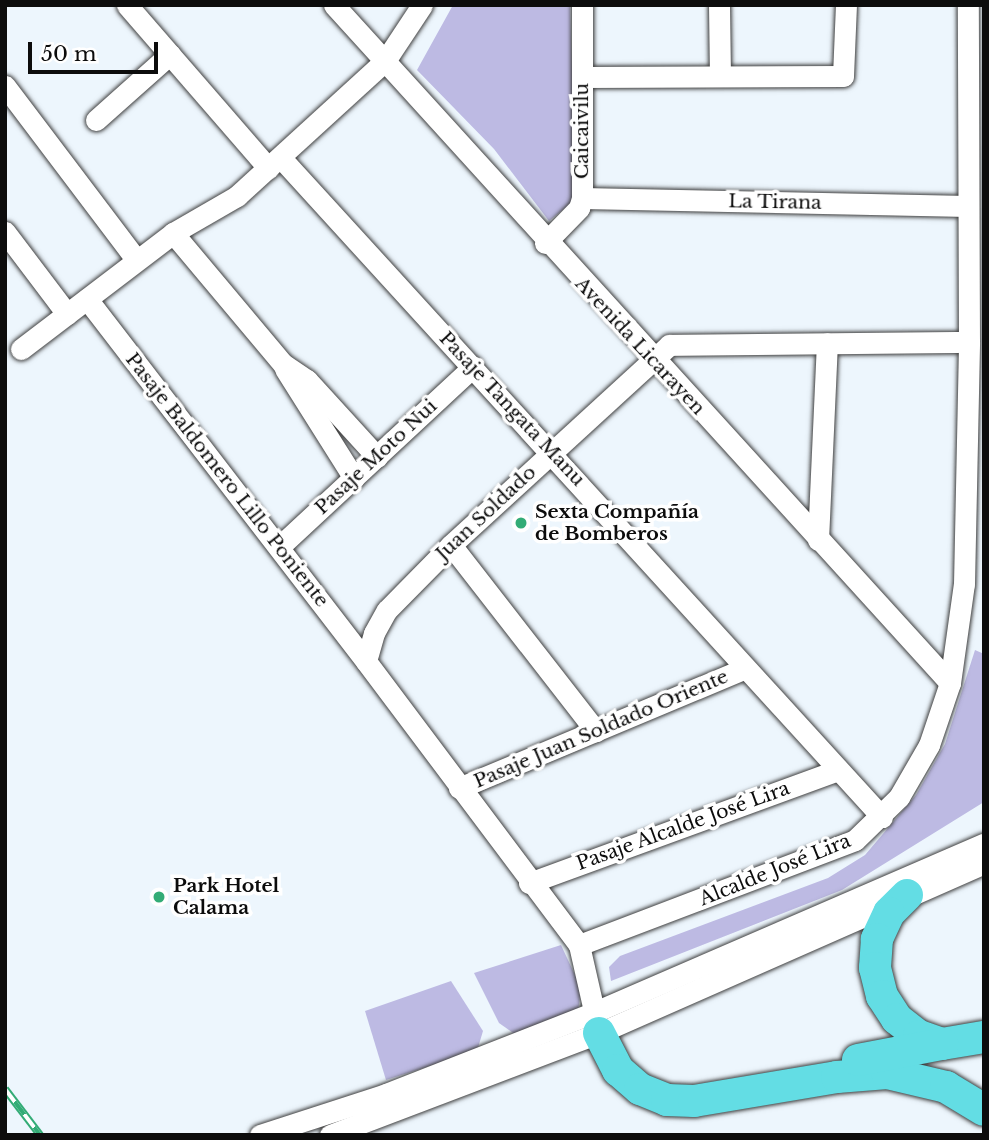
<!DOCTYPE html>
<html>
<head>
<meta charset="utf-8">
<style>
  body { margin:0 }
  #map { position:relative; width:989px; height:1140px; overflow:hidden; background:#edf6fd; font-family:"Libre Baskerville",serif }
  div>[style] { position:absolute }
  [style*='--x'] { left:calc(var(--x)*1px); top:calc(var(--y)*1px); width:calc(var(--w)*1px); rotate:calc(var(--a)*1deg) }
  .green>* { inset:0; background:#bdbae3 }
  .roads { filter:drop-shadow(0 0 2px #3f3f3f) drop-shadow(0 0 2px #3f3f3f) }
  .minor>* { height:21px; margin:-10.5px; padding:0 10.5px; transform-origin:10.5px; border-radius:10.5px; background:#fff }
  .highway>* { height:32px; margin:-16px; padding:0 16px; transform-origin:16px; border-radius:16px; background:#63dde4 }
  .rail>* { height:8px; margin-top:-4px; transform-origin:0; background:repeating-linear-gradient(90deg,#fff 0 16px,#33ac76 0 32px); box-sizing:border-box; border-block:2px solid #33ac76 }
  .dots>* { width:19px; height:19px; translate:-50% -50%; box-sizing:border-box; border:4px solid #fff; border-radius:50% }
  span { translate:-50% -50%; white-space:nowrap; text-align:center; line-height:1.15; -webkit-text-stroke:7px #fff; paint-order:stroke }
  .street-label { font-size:19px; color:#0c0c0c }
  .poi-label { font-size:19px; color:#0c0c0c; font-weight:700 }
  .left { translate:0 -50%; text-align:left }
  .frame { position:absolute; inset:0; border:7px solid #0c0c0c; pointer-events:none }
  .scale { position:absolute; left:28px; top:42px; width:130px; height:32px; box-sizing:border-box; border:4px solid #0c0c0c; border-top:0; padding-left:9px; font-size:21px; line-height:24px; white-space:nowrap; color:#0c0c0c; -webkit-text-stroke:5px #fff; paint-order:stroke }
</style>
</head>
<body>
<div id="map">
  <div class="green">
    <div style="clip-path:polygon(453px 5px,570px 5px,576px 199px,549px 221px,494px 149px,417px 70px)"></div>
    <div style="clip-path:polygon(975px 650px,984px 654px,984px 802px,842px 890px,611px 981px,609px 967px,620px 956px,828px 878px,865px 855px,916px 795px,945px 744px)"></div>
    <div style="clip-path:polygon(561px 945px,581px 988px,578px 1012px,516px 1035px,499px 1023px,474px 973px)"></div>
    <div style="clip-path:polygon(451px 981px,483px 1031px,477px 1051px,386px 1080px,365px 1011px)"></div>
  </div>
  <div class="roads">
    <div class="minor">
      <div style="--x:127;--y:5;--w:216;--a:49.1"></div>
      <div style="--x:334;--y:5;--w:916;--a:47.74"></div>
      <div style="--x:719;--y:5;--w:71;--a:89.2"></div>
      <div style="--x:582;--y:77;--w:261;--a:-0.2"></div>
      <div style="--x:843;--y:76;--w:71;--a:-87.6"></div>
      <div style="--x:5;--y:86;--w:217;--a:52.9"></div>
      <div style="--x:96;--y:120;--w:99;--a:-41.7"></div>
      <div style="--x:281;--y:158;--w:892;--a:47.64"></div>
      <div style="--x:582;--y:198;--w:386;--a:1.2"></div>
      <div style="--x:5;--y:232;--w:103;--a:52.9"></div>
      <div style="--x:173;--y:233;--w:171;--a:50"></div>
      <div style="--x:283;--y:364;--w:29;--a:34"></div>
      <div style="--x:307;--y:380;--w:104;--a:47.7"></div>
      <div style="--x:545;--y:243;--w:49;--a:-45.8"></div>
      <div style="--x:579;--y:208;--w:10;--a:-73"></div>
      <div style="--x:582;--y:198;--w:193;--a:-90"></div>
      <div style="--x:87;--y:299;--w:457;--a:52.4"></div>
      <div style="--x:21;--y:349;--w:191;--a:-37.3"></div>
      <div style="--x:173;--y:233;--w:74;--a:-30"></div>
      <div style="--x:237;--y:196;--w:200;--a:-42.4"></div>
      <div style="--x:385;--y:61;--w:67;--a:-56.5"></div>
      <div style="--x:285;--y:369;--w:129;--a:57.7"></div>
      <div style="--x:818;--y:540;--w:197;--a:-87.4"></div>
      <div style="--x:451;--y:545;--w:236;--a:52.1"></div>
      <div style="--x:279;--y:547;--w:265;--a:-42.9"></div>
      <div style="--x:459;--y:788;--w:308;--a:-22.7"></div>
      <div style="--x:529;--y:883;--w:328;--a:-20.1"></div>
      <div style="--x:579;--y:945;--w:295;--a:-20.8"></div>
      <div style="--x:855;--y:840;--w:62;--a:-44.3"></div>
      <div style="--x:899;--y:797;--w:60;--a:-60"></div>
      <div style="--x:929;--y:745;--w:65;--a:-71.3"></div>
      <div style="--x:950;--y:683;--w:100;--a:-82"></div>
      <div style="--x:964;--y:584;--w:242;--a:-88.8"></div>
      <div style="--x:969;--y:342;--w:337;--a:-90.2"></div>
      <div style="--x:599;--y:1033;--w:90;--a:-102.8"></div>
      <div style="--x:579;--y:945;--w:355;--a:-126.9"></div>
      <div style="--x:366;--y:661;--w:29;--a:-74"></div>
      <div style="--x:374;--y:633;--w:26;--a:-61"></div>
      <div style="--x:387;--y:610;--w:91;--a:-45.4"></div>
      <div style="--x:451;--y:545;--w:296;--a:-42.5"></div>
      <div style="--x:669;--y:345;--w:300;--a:-0.6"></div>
      <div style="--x:260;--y:1135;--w:133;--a:-18"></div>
      <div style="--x:386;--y:1094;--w:225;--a:-21.4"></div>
      <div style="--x:595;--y:1012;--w:424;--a:-23.4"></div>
      <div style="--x:330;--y:1135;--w:288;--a:-20.8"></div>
      <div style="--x:599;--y:1033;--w:421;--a:-23.8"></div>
    </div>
    <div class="highway">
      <div style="--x:907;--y:895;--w:25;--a:135"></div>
      <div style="--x:889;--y:913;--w:29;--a:115"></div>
      <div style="--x:877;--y:939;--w:29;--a:94"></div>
      <div style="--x:875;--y:968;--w:29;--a:76"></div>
      <div style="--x:882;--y:996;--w:27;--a:57"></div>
      <div style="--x:897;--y:1019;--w:28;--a:38"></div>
      <div style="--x:919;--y:1036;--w:24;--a:19"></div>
      <div style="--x:942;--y:1044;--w:43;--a:-9.5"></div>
      <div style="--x:599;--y:1033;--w:42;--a:62.8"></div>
      <div style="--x:618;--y:1070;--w:29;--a:41"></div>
      <div style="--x:640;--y:1089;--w:29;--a:22"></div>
      <div style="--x:667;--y:1100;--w:27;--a:2"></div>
      <div style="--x:694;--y:1101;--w:145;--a:-9.5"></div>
      <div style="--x:837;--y:1077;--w:50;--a:-4.6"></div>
      <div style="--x:887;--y:1073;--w:61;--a:13.3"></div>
      <div style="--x:946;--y:1087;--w:44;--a:31.2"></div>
      <div style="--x:858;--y:1060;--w:86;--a:-10.8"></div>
    </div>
  </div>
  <div class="rail">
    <div style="--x:5;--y:1089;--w:58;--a:52.7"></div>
  </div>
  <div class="dots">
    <div style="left:521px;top:523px;background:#33ac76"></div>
    <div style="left:159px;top:897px;background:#33ac76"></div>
  </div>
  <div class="street-label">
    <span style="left:582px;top:131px;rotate:-90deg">Caicaivilu</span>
    <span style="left:775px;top:202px;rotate:1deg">La Tirana</span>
    <span style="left:640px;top:346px;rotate:47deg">Avenida Licarayen</span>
    <span style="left:512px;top:409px;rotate:47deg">Pasaje Tangata Manu</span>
    <span style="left:376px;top:457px;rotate:-43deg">Pasaje Moto Nui</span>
    <span style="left:227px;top:480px;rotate:52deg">Pasaje Baldomero Lillo Poniente</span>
    <span style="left:486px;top:513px;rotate:-43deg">Juan Soldado</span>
    <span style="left:601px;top:729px;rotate:-23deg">Pasaje Juan Soldado Oriente</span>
    <span style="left:683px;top:826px;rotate:-20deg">Pasaje Alcalde José Lira</span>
    <span style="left:775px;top:870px;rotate:-22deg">Alcalde José Lira</span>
  </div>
  <div class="poi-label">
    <span class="left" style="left:535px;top:523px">Sexta Compañía<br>de Bomberos</span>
    <span class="left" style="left:173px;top:897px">Park Hotel<br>Calama</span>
  </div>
  <div class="frame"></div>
  <div class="scale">50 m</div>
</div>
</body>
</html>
